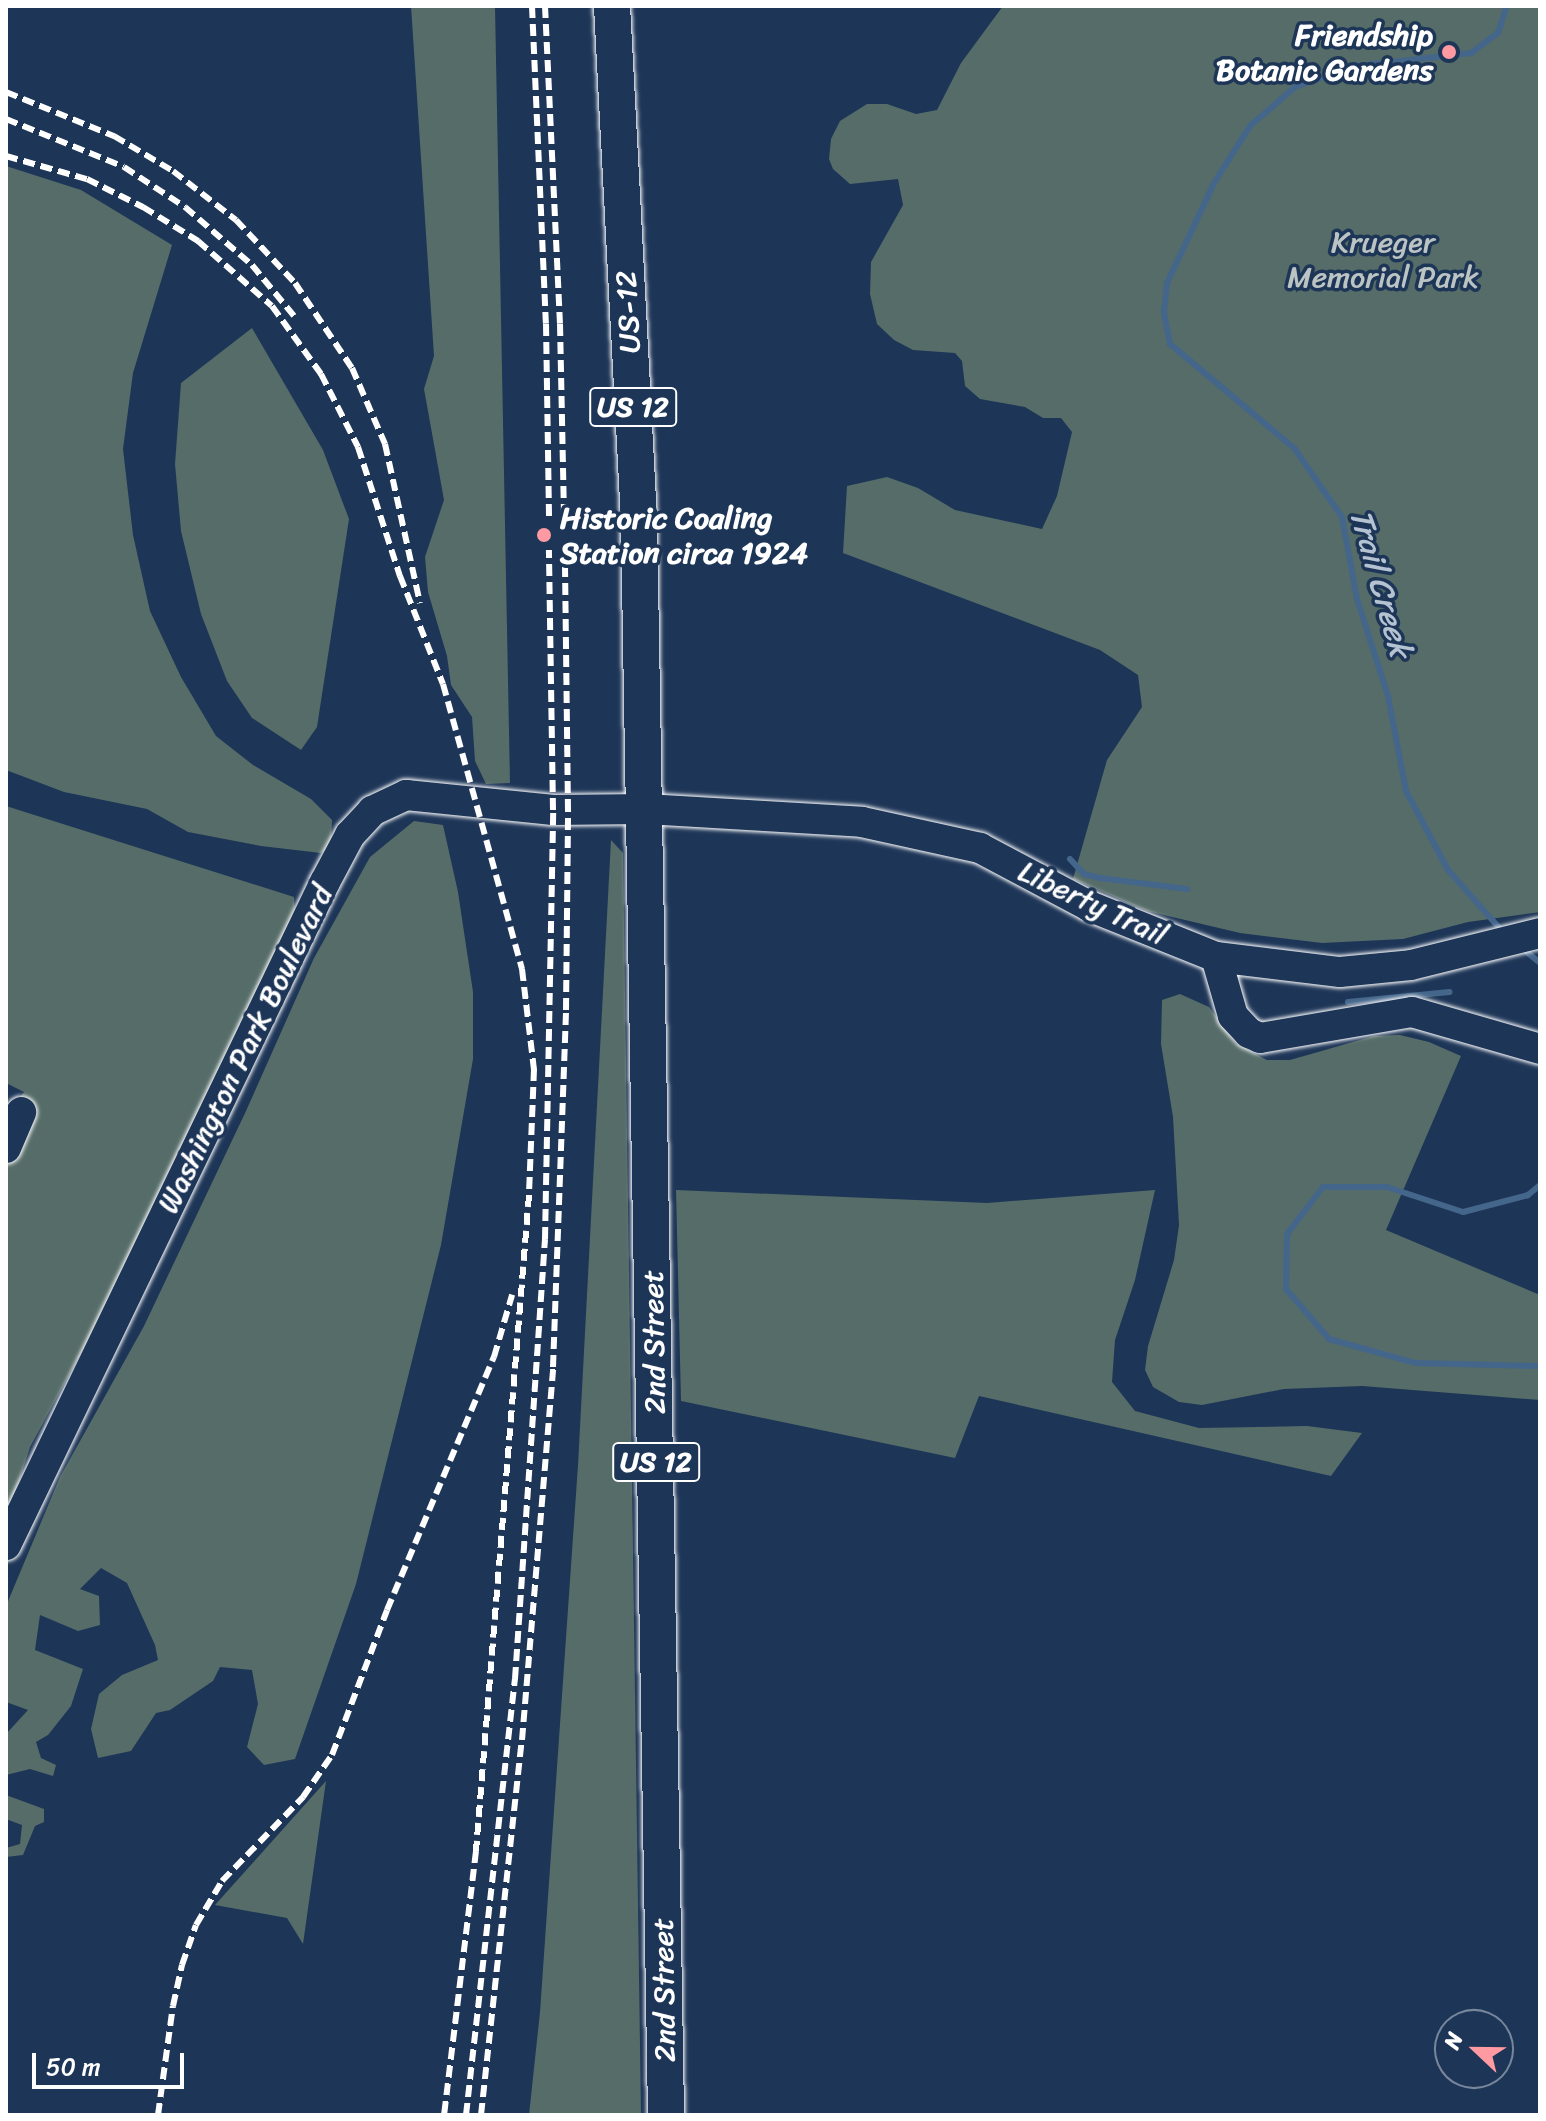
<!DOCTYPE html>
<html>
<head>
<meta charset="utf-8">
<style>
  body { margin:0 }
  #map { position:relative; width:1546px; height:2121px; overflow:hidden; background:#1d3557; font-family:Sriracha,sans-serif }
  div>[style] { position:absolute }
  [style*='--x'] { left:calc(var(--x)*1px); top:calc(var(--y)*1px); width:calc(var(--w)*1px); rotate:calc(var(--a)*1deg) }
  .green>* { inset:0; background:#556c68 }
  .stream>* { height:6px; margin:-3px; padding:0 3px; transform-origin:3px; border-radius:3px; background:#44668b }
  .roads { filter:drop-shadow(0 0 2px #fff) drop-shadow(0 0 2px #fff) }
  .minor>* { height:30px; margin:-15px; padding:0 15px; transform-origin:15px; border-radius:15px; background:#1d3557 }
  .major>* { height:36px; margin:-18px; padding:0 18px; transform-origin:18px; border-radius:18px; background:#1d3557 }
  .rail>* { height:6px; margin-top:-3px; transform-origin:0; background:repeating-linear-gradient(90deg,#fff 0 12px,transparent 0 18px) }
  .dots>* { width:22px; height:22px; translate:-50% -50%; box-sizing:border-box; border:4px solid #1d3557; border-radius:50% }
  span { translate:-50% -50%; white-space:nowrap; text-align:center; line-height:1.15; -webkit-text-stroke:7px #1d3557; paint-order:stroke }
  .shield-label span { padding:2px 6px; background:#1d3557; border:2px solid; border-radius:6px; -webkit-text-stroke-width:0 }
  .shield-label { font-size:28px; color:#fff; font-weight:700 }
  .poi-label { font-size:30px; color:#fff; font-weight:700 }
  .right { translate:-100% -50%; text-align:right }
  .left { translate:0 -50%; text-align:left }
  .park-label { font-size:30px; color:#bbc4c3 }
  .street-label { font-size:30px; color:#fff }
  .water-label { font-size:32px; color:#b4c2d1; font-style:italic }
  .frame { position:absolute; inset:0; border:8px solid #fff; pointer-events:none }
  .north { position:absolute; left:1434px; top:2009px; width:80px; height:80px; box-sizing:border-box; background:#1d3557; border:2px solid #77869a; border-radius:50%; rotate:292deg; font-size:22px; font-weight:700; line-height:32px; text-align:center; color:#fff }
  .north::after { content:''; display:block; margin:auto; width:28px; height:36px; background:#ff9aa2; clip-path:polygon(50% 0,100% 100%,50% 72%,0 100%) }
  .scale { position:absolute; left:32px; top:2053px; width:152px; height:36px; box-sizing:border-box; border:4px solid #fff; border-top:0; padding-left:10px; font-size:24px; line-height:28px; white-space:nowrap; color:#fff; -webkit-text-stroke:6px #1d3557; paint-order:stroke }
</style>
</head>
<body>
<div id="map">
  <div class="green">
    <div style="clip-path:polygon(411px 6px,495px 6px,510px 783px,486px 784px,475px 761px,472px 717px,451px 685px,447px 656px,428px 592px,425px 557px,444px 500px,424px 389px,434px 356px)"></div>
    <div style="clip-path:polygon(1003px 6px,1540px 6px,1540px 912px,1468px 922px,1403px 939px,1322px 943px,1240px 933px,1147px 911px,1073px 879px,1107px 760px,1142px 707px,1138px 675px,1100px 650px,843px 553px,847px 486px,887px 477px,918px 488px,955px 510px,1042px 529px,1057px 496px,1072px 432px,1061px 418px,1043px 418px,1025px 407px,980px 399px,965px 386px,962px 361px,955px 353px,913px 350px,894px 340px,877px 324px,870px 294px,871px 262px,903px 205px,898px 179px,850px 184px,833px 169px,829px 159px,831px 139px,840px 121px,867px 104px,887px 104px,916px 114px,937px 110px,961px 63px)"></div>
    <div style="clip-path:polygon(6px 166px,81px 190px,172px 245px,133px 373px,123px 449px,133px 535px,150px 611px,181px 677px,216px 736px,253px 765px,311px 799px,332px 820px,331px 846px,321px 853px,261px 846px,188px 832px,147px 809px,64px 792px,6px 770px)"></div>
    <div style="clip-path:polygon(252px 328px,323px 450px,349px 519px,317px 727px,301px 750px,252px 718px,227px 681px,201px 614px,181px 531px,175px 464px,181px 383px)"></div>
    <div style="clip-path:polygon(6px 806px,294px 897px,296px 936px,113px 1294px,30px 1447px,6px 1522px,6px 1118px,24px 1092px,6px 1083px)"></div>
    <div style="clip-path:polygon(414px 821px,443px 825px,458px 892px,473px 992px,473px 1059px,441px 1245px,356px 1584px,295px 1759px,264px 1765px,247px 1747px,258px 1704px,252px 1670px,220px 1667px,213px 1681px,170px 1710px,156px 1713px,131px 1751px,98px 1758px,91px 1729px,99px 1694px,122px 1675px,158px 1660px,155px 1645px,127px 1583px,101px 1568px,80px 1589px,99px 1596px,100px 1625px,78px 1631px,40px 1615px,35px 1650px,83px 1669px,71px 1706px,48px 1735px,36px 1742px,41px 1758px,56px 1765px,53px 1776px,30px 1769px,6px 1775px,6px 1734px,28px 1710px,6px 1702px,6px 1606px,60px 1477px,144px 1326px,246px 1111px,314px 958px,370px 857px)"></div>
    <div style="clip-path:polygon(611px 840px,623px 853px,641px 2115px,529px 2115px,540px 2012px,578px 1465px)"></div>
    <div style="clip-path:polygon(1180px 994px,1209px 1007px,1236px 1044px,1267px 1060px,1290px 1060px,1374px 1036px,1400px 1035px,1429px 1042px,1461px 1056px,1386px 1230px,1540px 1295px,1540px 1400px,1362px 1386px,1284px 1389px,1202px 1405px,1179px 1402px,1153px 1387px,1145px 1370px,1148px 1346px,1174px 1260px,1179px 1225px,1173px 1117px,1161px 1044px,1162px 1000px)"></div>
    <div style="clip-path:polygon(676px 1190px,987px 1203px,1155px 1190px,1135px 1280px,1115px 1340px,1112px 1382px,1135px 1411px,1199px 1428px,1307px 1426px,1362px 1433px,1331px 1476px,979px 1396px,955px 1458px,681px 1401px)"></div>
    <div style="clip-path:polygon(326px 1781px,303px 1944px,287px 1918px,215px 1905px)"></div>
    <div style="clip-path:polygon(6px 1795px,44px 1809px,44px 1822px,35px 1826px,23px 1855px,6px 1857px,6px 1848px,20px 1844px,22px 1825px,6px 1819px)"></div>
  </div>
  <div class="stream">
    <div style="--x:1070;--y:859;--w:21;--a:47"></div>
    <div style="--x:1084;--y:874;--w:16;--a:14"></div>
    <div style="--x:1100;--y:878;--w:88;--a:7.2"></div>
    <div style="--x:1502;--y:931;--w:81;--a:-131.5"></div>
    <div style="--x:1448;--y:870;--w:89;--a:-118"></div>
    <div style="--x:1406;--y:791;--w:97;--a:-100.7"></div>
    <div style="--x:1388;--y:696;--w:102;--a:-107.7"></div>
    <div style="--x:1357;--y:599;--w:83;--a:-100.4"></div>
    <div style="--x:1342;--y:517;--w:84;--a:-124.8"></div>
    <div style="--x:1294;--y:448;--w:162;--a:-140"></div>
    <div style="--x:1170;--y:344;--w:33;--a:-101"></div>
    <div style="--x:1164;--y:312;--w:29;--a:-84"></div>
    <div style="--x:1167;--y:283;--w:110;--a:-64.8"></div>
    <div style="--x:1214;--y:183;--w:67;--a:-57.7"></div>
    <div style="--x:1250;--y:126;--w:60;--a:-40.9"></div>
    <div style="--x:1295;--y:87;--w:65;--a:-19"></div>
    <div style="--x:1356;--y:66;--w:116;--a:-6.4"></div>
    <div style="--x:1471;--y:53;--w:34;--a:-37"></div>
    <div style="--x:1498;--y:33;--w:28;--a:-72"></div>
    <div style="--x:1523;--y:949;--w:22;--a:39"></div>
    <div style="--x:1348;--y:1002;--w:102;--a:-5.6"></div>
    <div style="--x:1540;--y:1185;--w:16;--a:140"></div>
    <div style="--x:1528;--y:1195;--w:67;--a:165.3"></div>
    <div style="--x:1463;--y:1212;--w:80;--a:-161.8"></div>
    <div style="--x:1387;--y:1187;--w:64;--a:180"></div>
    <div style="--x:1323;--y:1187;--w:59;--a:127.5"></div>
    <div style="--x:1287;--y:1234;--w:55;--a:91"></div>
    <div style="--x:1286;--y:1289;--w:66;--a:49.3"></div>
    <div style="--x:1329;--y:1339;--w:89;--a:15.6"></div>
    <div style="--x:1415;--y:1363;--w:125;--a:1.4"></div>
  </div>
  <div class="roads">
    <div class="minor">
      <div style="--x:1216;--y:957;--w:61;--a:73.9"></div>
      <div style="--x:1233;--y:1016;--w:23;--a:47"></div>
      <div style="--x:1249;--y:1033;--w:12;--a:24"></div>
      <div style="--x:1260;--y:1038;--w:154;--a:-9.7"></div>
      <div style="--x:1412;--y:1012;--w:133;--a:16.1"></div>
      <div style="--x:6;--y:1148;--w:39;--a:-67"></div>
      <div style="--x:6;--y:1545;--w:736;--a:-64.31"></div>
      <div style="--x:325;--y:882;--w:53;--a:-62"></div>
      <div style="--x:350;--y:835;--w:33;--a:-47"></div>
      <div style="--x:372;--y:811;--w:38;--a:-25"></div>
      <div style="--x:406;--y:795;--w:148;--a:5.8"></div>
      <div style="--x:553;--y:810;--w:93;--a:-0.6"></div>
      <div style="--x:646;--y:809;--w:216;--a:3.4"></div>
      <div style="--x:862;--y:822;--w:121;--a:12.4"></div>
      <div style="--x:980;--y:848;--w:123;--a:28"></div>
      <div style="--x:1089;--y:906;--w:137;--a:21.9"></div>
      <div style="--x:1216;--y:957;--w:125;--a:6.9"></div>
      <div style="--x:1340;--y:972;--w:71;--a:-5.6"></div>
      <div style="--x:1411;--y:965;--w:133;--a:-13.9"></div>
    </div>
    <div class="major">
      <div style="--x:612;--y:6;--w:515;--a:86.99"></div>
      <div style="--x:639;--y:520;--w:1595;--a:89.03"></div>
    </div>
  </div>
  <div class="rail">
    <div style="--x:532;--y:6;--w:318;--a:87.5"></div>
    <div style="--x:546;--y:324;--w:197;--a:89.1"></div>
    <div style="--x:545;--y:6;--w:318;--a:87.3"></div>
    <div style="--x:560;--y:324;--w:197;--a:88.8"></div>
    <div style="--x:6;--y:92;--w:117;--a:22.2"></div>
    <div style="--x:114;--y:136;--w:69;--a:30.7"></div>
    <div style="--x:173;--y:171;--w:80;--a:37.9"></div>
    <div style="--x:236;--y:220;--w:86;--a:46.9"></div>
    <div style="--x:295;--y:283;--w:102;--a:56.2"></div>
    <div style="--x:352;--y:368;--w:83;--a:66.5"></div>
    <div style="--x:385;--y:444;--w:163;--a:77.6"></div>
    <div style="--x:6;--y:119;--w:127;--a:22.1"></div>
    <div style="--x:124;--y:167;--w:73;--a:33.3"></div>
    <div style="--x:185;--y:207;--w:89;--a:40.9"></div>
    <div style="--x:252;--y:265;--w:66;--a:50.5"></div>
    <div style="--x:6;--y:156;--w:84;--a:15.9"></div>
    <div style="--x:87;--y:179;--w:63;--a:26.6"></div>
    <div style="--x:143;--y:207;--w:65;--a:31.7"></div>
    <div style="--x:198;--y:241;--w:98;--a:41.3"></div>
    <div style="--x:272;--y:306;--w:84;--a:54.2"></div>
    <div style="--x:321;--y:374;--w:82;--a:63.1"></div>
    <div style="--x:358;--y:447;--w:136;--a:72"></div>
    <div style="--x:400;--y:576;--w:116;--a:68.3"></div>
    <div style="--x:443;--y:684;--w:296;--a:74.5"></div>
    <div style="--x:522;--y:969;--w:101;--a:83.2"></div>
    <div style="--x:534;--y:1069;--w:126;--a:92.3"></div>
    <div style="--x:529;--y:1195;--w:658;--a:94.62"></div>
    <div style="--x:476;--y:1851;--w:266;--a:96.9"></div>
    <div style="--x:158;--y:2115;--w:110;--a:-82.2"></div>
    <div style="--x:173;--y:2006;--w:42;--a:-77.6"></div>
    <div style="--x:182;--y:1965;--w:42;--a:-70.7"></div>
    <div style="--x:196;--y:1925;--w:51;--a:-59.4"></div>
    <div style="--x:222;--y:1881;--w:117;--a:-46"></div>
    <div style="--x:303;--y:1797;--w:51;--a:-55.4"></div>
    <div style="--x:332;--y:1755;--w:155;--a:-69.2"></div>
    <div style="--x:387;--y:1610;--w:275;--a:-67.1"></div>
    <div style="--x:494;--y:1357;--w:65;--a:-73.8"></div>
    <div style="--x:466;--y:2115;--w:439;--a:-83.6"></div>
    <div style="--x:515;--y:1679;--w:441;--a:-86.1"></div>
    <div style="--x:545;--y:1239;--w:429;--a:-88.9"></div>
    <div style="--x:553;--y:810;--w:260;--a:-90.9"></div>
    <div style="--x:481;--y:2115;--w:377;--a:-83.8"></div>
    <div style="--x:522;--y:1740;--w:374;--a:-85.2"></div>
    <div style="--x:553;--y:1367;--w:357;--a:-87.9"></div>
    <div style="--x:566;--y:1010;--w:199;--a:-89.4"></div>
    <div style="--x:568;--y:811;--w:261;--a:-90.7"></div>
  </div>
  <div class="dots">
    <div style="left:1449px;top:52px;background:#ff9aa2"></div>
    <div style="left:544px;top:535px;background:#ff9aa2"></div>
  </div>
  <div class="shield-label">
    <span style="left:633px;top:407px">US 12</span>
    <span style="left:656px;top:1462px">US 12</span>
  </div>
  <div class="poi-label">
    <span class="right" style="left:1433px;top:52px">Friendship<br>Botanic Gardens</span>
    <span class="left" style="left:560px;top:535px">Historic Coaling<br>Station circa 1924</span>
  </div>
  <div class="park-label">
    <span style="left:1383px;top:259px">Krueger<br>Memorial Park</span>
  </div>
  <div class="street-label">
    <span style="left:628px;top:312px;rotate:-93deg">US-12</span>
    <span style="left:1093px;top:903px;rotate:25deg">Liberty Trail</span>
    <span style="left:245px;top:1049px;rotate:-64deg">Washington Park Boulevard</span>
    <span style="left:654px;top:1342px;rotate:-91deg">2nd Street</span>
    <span style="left:664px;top:1990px;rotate:-91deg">2nd Street</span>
  </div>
  <div class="water-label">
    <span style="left:1380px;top:583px;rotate:74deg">Trail Creek</span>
  </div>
  <div class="frame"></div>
  <div class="north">N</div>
  <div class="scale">50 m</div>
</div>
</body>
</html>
